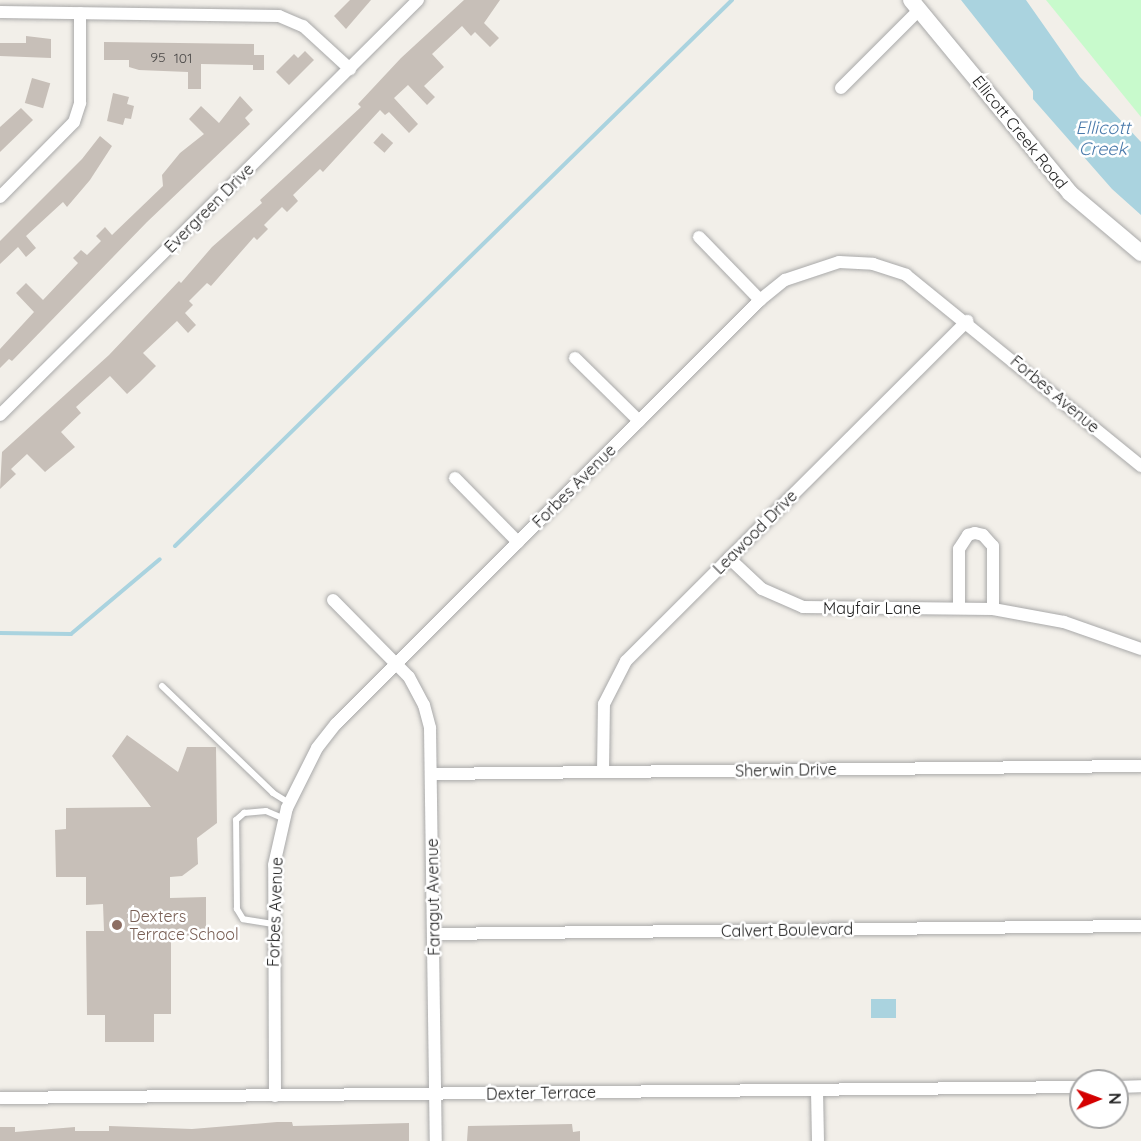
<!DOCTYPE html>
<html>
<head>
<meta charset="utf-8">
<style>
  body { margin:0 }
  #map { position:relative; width:1141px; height:1141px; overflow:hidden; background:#f2efe9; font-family:Quicksand,sans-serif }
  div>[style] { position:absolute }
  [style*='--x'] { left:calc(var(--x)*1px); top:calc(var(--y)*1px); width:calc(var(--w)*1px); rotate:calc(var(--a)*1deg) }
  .park>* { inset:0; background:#c8facc }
  .water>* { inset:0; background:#aad3df; transform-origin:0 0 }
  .stream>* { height:4px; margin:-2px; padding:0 2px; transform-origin:2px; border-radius:2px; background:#aad3df }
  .building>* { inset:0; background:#c7bfb8; transform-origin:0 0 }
  .roads { filter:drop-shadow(0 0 2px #a9a9a9) drop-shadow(0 0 2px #a9a9a9) }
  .service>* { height:6px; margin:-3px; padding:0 3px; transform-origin:3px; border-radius:3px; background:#fff }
  .minor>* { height:12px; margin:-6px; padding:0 6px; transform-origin:6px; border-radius:6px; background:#fff }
  .tertiary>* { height:16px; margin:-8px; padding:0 8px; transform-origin:8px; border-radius:8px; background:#fff }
  .dots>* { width:16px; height:16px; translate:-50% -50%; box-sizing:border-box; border:3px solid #fff; border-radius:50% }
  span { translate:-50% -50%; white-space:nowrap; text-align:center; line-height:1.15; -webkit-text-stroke:5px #fff; paint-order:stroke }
  .number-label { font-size:14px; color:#4b4948 }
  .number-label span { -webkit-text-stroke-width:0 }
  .street-label { font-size:16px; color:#222 }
  .education-label { font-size:16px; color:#785e54 }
  .left { translate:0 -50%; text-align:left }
  .water-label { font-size:18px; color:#4a7aab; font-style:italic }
  .north { position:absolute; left:1069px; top:1069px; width:60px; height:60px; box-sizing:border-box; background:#fff; border:2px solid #a7a7a7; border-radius:50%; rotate:89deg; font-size:16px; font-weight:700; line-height:24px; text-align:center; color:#222 }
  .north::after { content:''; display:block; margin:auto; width:21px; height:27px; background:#d40000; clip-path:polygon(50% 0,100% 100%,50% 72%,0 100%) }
</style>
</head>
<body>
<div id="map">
  <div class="park">
    <div style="clip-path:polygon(1046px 0,1141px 0,1141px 117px)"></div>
  </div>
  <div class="water">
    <div style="clip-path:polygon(961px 0,1026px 0,1080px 77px,1141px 142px,1141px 215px,1112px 189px,1033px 99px,1033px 91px)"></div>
    <div style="left:871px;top:999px;width:25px;height:19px"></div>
  </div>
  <div class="stream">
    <div style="--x:175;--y:546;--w:780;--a:-44.43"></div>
    <div style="--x:0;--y:633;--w:71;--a:0.8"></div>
    <div style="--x:71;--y:634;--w:116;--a:-40.1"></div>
  </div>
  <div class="building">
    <div style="clip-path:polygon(350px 0,371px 0,346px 29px,334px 16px)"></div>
    <div style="clip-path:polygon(464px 0,500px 0,484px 23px,499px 38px,490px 47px,475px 32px,471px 36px,462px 26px,432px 54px,444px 67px,424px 86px,435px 97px,427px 105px,408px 85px,394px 98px,418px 124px,409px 133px,389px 112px,385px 115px,380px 110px,323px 172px,320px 169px,293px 195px,298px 201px,287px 212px,282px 207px,264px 225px,268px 229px,257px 240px,254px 237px,211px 286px,207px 283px,189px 301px,193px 305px,185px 313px,196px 325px,188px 333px,177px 321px,143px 353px,156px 366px,140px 382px,127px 394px,110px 376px,76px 407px,81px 413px,61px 432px,75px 447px,45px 472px,27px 454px,11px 469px,16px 474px,0 489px,2px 452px,109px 355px,179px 281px,181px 283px,212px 247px,262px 203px,260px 200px,361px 107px,358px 104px,401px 58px)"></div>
    <div style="clip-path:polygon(26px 36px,51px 39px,51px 58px,0 56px,0 43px,26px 43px)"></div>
    <div style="clip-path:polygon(104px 42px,254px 44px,254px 55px,264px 55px,264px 70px,253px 70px,253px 65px,201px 64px,201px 89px,188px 89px,188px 72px,139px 70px,129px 67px,129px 60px,104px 60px)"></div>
    <div style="clip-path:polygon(305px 51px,314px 60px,289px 85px,276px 72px,294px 54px,298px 58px)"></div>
    <div style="left:32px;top:78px;width:19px;height:26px;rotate:16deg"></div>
    <div style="clip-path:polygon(113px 93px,129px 97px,127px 104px,134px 106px,131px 119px,125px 118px,123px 125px,107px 121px)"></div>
    <div style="clip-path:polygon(240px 96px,253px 110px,245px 118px,250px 124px,147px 222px,12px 361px,9px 359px,0 368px,0 349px,34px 312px,16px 293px,26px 283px,43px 300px,78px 263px,73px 258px,81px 250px,87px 255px,101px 241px,96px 236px,105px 227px,112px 235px,163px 186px,162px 175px,180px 153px,204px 134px,189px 119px,201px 106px,219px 123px)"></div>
    <div style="clip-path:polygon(21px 108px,33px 120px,0 152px,0 127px)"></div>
    <div style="left:382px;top:133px;width:15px;height:13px;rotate:42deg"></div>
    <div style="clip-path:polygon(100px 136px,112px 146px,90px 180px,67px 207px,63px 202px,26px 236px,36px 248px,26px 257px,18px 247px,0 264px,0 241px,82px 159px)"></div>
    <div style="clip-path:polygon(127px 735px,178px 772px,187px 747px,216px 747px,217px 823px,197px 838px,198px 864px,182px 876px,170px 877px,170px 898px,206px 897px,206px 935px,171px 936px,171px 1014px,154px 1014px,154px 1042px,105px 1042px,105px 1015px,87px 1015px,86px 931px,104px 931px,103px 904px,86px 905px,86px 877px,56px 877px,55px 830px,66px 829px,66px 808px,151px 807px,112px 756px)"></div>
    <div style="clip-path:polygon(277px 1122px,292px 1122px,293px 1126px,409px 1123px,409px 1141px,0 1141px,0 1127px,15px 1127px,15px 1132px,75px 1127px,75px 1131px,109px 1131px,109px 1126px,192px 1129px)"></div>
    <div style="clip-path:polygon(572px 1124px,573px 1132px,580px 1131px,580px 1141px,467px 1141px,468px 1126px)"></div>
  </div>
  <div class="roads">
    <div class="service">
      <div style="--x:162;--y:686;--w:154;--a:43.9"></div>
      <div style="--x:273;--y:793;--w:19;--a:32"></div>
      <div style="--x:273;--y:924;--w:30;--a:-171"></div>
      <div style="--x:243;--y:919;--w:12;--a:-121"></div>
      <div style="--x:237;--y:909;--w:89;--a:-90.6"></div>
      <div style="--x:236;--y:820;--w:11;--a:-41"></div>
      <div style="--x:244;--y:813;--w:22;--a:-5"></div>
      <div style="--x:266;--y:811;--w:21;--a:23"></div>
    </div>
    <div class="minor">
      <div style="--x:0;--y:12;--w:279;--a:0.8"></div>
      <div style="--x:279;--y:16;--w:26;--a:23"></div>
      <div style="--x:303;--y:26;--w:64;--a:42.5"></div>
      <div style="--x:841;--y:88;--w:110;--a:-45"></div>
      <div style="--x:0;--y:197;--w:105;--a:-45.4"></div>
      <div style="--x:74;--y:122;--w:20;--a:-72"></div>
      <div style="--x:80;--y:103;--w:90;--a:-90"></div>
      <div style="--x:699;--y:237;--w:88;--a:45.9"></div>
      <div style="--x:575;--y:358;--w:90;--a:44.5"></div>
      <div style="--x:0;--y:415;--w:589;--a:-44.79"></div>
      <div style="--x:455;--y:478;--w:90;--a:45.5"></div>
      <div style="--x:729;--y:558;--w:45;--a:43.2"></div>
      <div style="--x:762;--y:589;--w:45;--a:23.7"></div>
      <div style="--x:803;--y:607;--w:190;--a:0.6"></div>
      <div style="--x:993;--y:609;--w:72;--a:10.4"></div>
      <div style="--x:1064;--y:622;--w:82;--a:19.3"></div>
      <div style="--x:333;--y:600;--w:108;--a:45.4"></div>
      <div style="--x:409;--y:677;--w:32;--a:62"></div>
      <div style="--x:424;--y:705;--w:24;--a:75"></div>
      <div style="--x:430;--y:728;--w:413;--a:89.2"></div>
      <div style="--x:959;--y:608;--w:59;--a:-90"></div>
      <div style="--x:959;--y:549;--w:17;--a:-57"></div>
      <div style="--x:968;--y:535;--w:7;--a:-16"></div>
      <div style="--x:975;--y:533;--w:8;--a:14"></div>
      <div style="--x:983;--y:535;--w:15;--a:48"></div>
      <div style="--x:993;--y:546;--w:63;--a:90"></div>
      <div style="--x:603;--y:772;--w:68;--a:-89.2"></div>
      <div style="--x:604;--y:704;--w:48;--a:-62.9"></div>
      <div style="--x:626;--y:661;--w:482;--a:-44.9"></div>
      <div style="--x:431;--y:774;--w:710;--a:-0.65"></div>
      <div style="--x:433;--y:934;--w:708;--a:-0.65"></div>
      <div style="--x:1117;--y:1087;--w:24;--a:-2"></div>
      <div style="--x:817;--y:1090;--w:51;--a:88.9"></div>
      <div style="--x:275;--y:1096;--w:231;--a:-90.2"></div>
      <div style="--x:274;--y:865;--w:58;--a:-77.2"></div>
      <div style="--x:287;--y:808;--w:67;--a:-63.4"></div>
      <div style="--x:317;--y:748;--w:31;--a:-52"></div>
      <div style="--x:336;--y:724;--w:600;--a:-45"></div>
      <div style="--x:760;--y:300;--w:32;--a:-39"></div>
      <div style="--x:785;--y:280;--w:57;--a:-18.4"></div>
      <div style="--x:839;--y:262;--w:34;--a:3"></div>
      <div style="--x:873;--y:264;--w:35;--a:18"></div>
      <div style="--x:906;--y:275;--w:303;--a:39.1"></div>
      <div style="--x:0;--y:1098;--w:1081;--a:-0.58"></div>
    </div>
    <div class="tertiary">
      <div style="--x:911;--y:0;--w:250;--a:50.5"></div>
      <div style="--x:1070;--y:193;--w:93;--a:40.2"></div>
    </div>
  </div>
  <div class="dots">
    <div style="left:117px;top:925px;background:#8d6e63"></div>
  </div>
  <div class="number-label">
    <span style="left:158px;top:57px">95</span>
    <span style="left:183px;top:58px">101</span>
  </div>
  <div class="street-label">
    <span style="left:1020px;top:132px;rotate:51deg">Ellicott Creek Road</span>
    <span style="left:209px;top:208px;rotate:-45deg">Evergreen Drive</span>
    <span style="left:1055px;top:394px;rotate:40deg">Forbes Avenue</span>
    <span style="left:574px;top:486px;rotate:-45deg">Forbes Avenue</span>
    <span style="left:755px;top:532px;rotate:-45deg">Leawood Drive</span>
    <span style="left:872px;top:608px">Mayfair Lane</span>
    <span style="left:786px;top:770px;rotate:-1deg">Sherwin Drive</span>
    <span style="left:433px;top:897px;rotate:-91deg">Faragut Avenue</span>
    <span style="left:275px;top:912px;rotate:-88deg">Forbes Avenue</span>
    <span style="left:787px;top:930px;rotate:-1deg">Calvert Boulevard</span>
    <span style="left:541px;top:1093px;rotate:-1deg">Dexter Terrace</span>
  </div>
  <div class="education-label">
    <span class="left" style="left:129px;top:925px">Dexters<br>Terrace School</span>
  </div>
  <div class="water-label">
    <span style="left:1103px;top:139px">Ellicott<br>Creek</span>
  </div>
  <div class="north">N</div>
</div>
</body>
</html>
